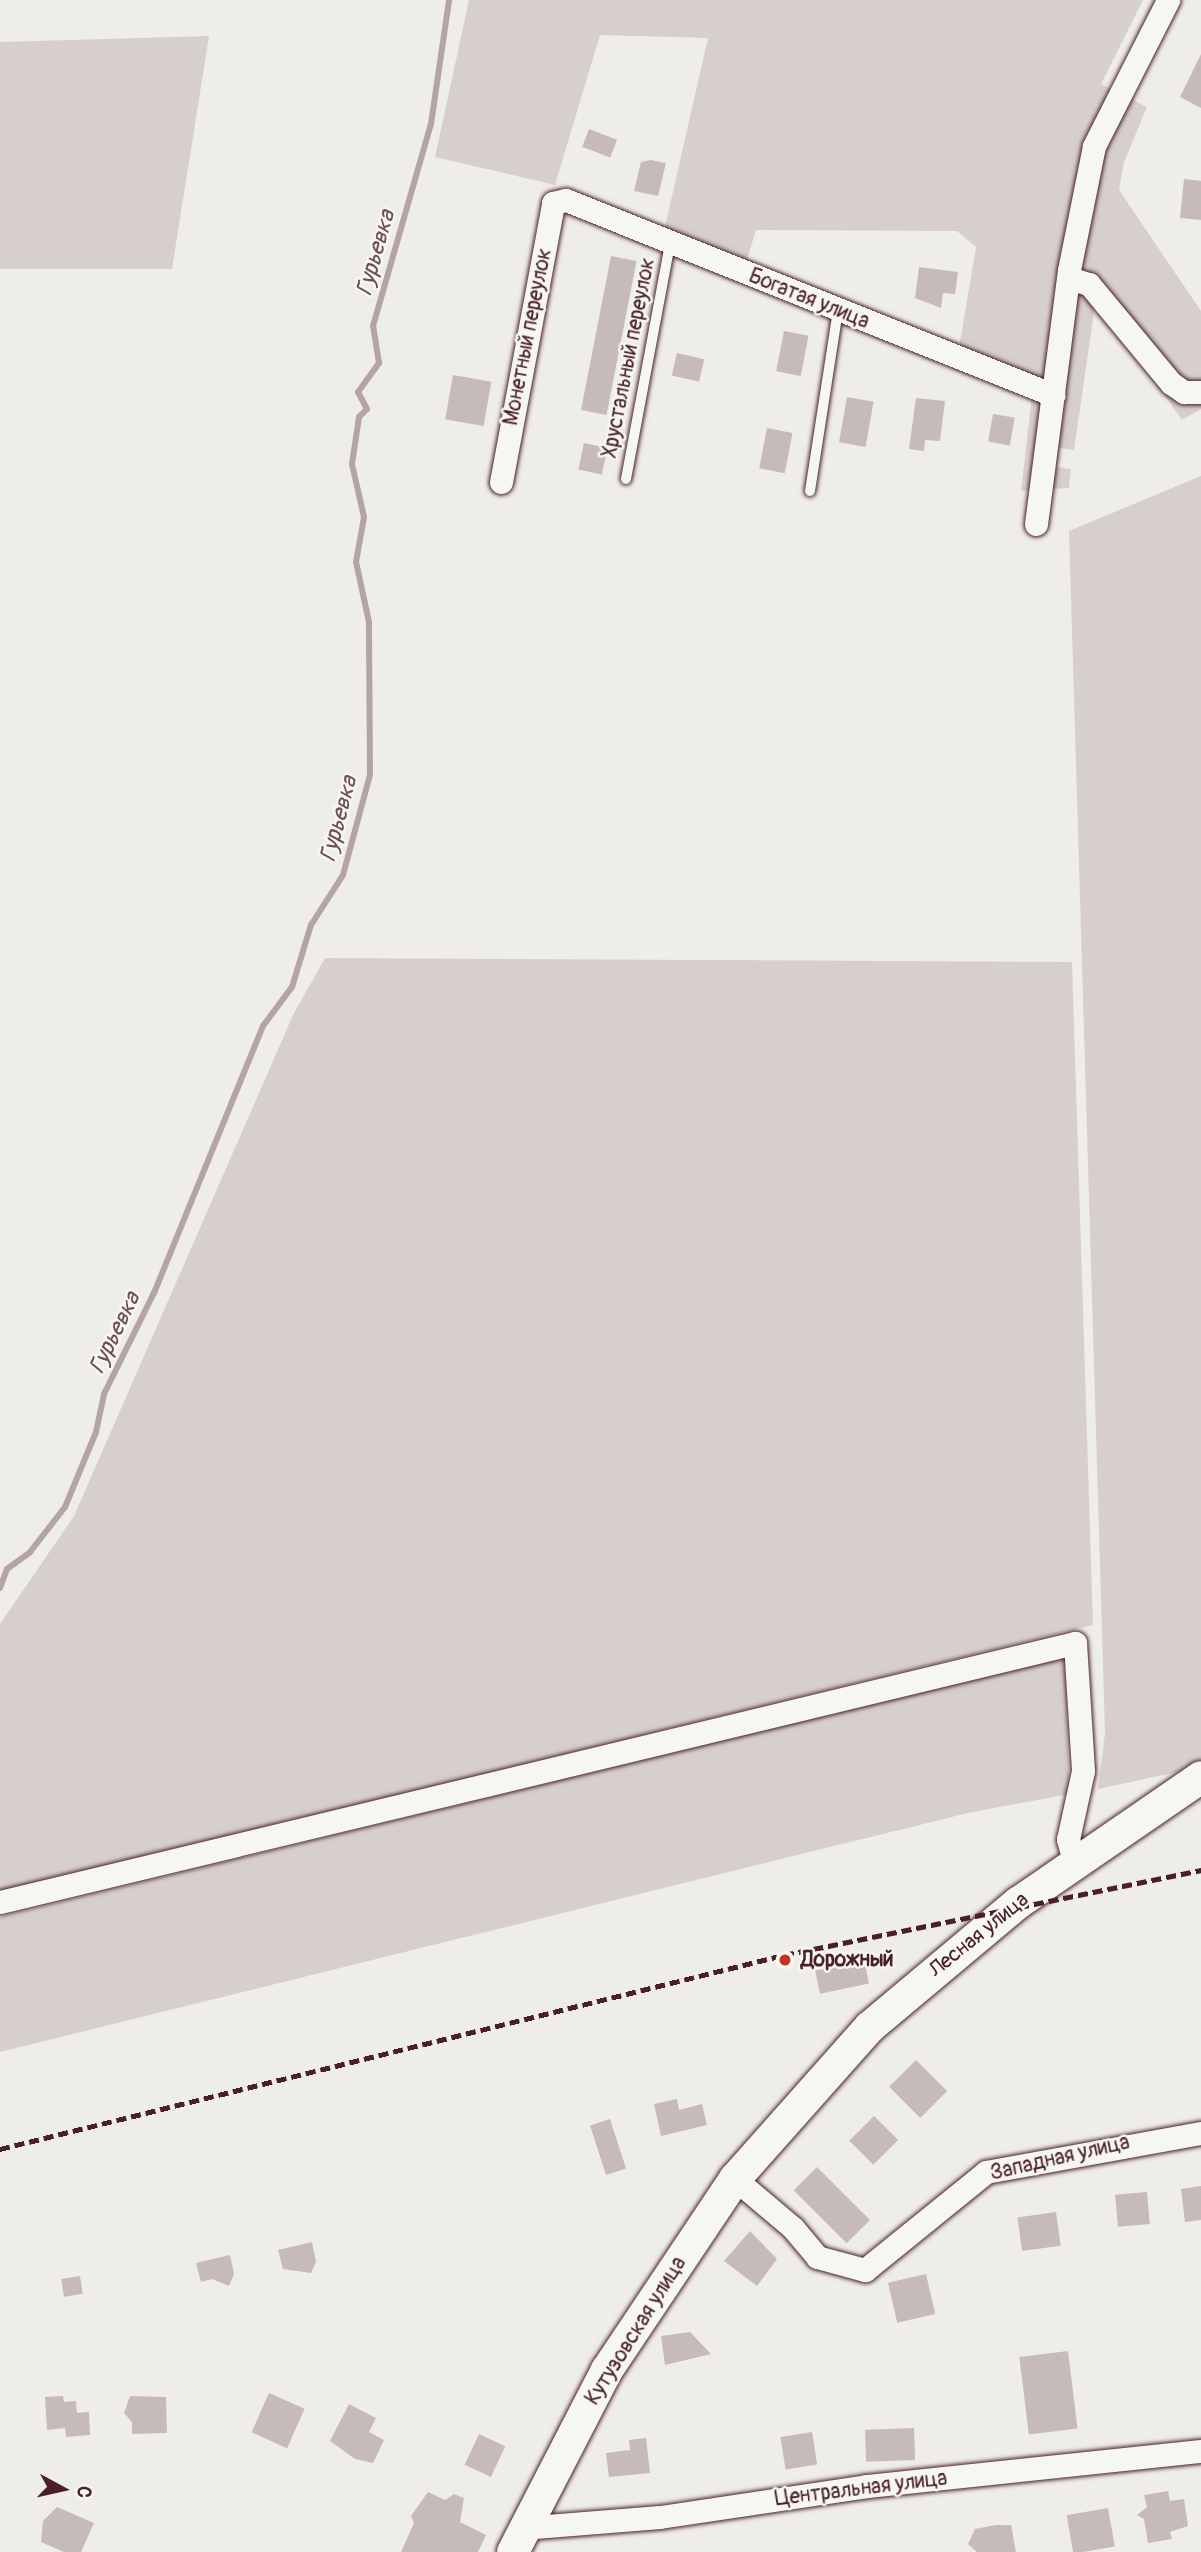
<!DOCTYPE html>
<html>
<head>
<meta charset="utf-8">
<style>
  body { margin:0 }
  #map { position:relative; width:1201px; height:2552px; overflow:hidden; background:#efedea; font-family:Pangolin,sans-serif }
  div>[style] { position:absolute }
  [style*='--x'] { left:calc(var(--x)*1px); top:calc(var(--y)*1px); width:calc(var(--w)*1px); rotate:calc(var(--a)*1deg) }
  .green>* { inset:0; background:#d7cfce }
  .stream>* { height:6px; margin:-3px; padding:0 3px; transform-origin:3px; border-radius:3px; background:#b4a4a5 }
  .building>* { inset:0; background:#c6babb; transform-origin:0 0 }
  .roads { filter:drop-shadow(0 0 2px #4a1f2b) drop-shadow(0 0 2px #4a1f2b) }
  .lane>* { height:10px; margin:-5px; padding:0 5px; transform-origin:5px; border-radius:5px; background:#f6f6f2 }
  .street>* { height:23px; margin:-11.5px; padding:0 11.5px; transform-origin:11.5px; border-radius:11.5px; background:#f6f6f2 }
  .secondary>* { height:32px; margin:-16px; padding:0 16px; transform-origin:16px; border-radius:16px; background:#f6f6f2 }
  .rail>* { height:5px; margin-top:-2.5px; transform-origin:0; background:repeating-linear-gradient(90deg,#4a1f2b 0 10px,transparent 0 15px) }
  .dots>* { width:19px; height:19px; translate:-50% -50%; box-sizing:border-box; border:4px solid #f6f6f2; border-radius:50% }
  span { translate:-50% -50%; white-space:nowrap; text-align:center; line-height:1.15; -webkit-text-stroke:5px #f6f6f2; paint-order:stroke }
  .street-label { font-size:21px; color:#4a1f2b }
  .poi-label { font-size:21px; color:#4a1f2b; font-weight:700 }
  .left { translate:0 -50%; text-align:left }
  .water-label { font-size:23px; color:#6f4e56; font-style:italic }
  .north { position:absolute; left:28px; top:2454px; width:70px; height:70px; -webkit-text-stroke:5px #f6f6f2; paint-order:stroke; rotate:98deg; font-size:19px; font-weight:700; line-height:28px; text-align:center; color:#4a1f2b }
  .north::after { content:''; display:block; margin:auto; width:24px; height:32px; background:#4a1f2b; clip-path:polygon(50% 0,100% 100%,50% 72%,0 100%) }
</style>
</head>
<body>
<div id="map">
  <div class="green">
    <div style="clip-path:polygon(469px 0,1143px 0,1101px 84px,1147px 107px,1124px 162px,1119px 190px,1201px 311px,1201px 409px,1182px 420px,1096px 299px,1074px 450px,1059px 448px,1057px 467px,1071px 469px,1069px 488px,1021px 491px,1034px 379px,959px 348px,976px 247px,957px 231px,756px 230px,746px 263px,664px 231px,708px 38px,600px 35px,555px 185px,435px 157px)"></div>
    <div style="clip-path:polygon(209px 36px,172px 269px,0 269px,0 42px)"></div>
    <div style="clip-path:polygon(1201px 476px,1201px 1767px,1098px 1789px,1105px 1733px,1069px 531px)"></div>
    <div style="clip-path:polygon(325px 958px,1072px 962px,1093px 1625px,0 1892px,0 1624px,74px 1516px,293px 1015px)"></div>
    <div style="clip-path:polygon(1065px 1657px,1069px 1794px,968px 1813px,0 2052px,0 1917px)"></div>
  </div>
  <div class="stream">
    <div style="--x:0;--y:1588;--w:20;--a:-70"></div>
    <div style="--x:7;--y:1569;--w:29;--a:-36"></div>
    <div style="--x:30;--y:1552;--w:57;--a:-52.1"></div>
    <div style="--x:65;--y:1507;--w:81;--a:-67.5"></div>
    <div style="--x:96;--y:1432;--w:39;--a:-78"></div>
    <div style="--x:104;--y:1394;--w:113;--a:-63.7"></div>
    <div style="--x:154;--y:1293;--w:288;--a:-67.8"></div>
    <div style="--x:263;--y:1026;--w:49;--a:-53.4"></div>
    <div style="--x:292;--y:987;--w:65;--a:-73"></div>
    <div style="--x:311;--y:925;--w:59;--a:-57.4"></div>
    <div style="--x:343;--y:875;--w:104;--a:-74.9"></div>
    <div style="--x:370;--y:775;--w:153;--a:-90.4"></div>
    <div style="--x:369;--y:622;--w:61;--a:-102.2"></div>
    <div style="--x:356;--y:562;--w:46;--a:-79.9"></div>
    <div style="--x:364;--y:517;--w:54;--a:-102.8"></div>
    <div style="--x:352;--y:464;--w:48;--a:-81.5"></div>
    <div style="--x:359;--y:417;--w:11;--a:-45"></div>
    <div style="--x:367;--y:409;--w:19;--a:-118"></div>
    <div style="--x:358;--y:392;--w:36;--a:-54"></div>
    <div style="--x:379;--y:363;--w:37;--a:-99"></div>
    <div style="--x:373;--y:326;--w:210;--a:-74"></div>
    <div style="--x:431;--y:124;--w:125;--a:-81.7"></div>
  </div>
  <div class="building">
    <div style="clip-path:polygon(1201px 54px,1201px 108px,1180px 97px)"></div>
    <div style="left:589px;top:129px;width:30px;height:19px;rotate:21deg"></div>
    <div style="clip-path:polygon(651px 160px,666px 163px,658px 196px,634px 191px,641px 162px)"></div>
    <div style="clip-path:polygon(1184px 179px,1201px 181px,1201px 220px,1180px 218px)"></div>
    <div style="left:611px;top:256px;width:26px;height:157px;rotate:11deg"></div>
    <div style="clip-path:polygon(919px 267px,958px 272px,955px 294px,943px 293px,941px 308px,915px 298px)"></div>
    <div style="left:784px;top:331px;width:25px;height:41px;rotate:11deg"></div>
    <div style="left:677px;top:353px;width:28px;height:23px;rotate:13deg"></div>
    <div style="left:453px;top:375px;width:39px;height:45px;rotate:10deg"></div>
    <div style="left:847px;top:397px;width:27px;height:46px;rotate:10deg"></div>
    <div style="clip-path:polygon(916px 398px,945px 401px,940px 441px,925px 440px,924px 451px,909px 449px)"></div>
    <div style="left:993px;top:414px;width:22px;height:28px;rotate:10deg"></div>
    <div style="left:767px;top:428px;width:26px;height:41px;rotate:11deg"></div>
    <div style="left:584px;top:443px;width:24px;height:27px;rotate:12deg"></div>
    <div style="left:864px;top:1960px;width:24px;height:50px;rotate:78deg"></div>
    <div style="left:916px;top:2060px;width:44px;height:38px;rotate:45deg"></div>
    <div style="clip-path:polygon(677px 2099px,679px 2110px,702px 2104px,707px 2125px,661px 2136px,654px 2104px)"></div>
    <div style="left:874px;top:2116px;width:34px;height:35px;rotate:45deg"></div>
    <div style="left:610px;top:2119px;width:52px;height:21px;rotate:72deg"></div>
    <div style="left:817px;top:2167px;width:75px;height:33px;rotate:45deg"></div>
    <div style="clip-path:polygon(1201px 2186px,1201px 2220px,1185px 2222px,1181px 2189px)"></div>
    <div style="left:1147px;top:2192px;width:32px;height:32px;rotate:85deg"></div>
    <div style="left:1056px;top:2212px;width:34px;height:39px;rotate:82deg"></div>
    <div style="clip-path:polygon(750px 2231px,777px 2259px,757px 2286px,724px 2261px)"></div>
    <div style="clip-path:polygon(312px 2242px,316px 2262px,311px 2273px,283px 2269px,278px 2250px)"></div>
    <div style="clip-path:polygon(230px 2255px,234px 2274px,229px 2286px,212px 2279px,201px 2282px,196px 2263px)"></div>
    <div style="left:926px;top:2274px;width:41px;height:39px;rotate:77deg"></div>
    <div style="left:80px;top:2276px;width:18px;height:19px;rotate:81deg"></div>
    <div style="clip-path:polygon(690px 2332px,711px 2354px,665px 2365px,661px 2336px)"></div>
    <div style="left:1068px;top:2351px;width:78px;height:49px;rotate:83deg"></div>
    <div style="left:269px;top:2393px;width:39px;height:43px;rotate:24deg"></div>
    <div style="clip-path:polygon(63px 2396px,64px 2402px,76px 2401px,77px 2413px,89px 2412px,90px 2435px,66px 2437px,65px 2428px,47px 2430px,45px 2397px)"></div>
    <div style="clip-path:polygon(130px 2396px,166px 2397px,167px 2433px,132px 2434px,132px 2422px,124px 2413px)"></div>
    <div style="clip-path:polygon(349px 2404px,376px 2418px,369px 2432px,384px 2440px,373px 2463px,355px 2459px,330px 2441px)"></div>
    <div style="left:914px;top:2428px;width:32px;height:49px;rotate:88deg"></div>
    <div style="left:812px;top:2432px;width:33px;height:32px;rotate:81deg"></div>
    <div style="left:479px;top:2434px;width:29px;height:34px;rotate:25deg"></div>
    <div style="clip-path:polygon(646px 2438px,650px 2473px,609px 2477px,606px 2453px,630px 2450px,629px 2440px)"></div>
    <div style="clip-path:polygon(1168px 2491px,1170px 2501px,1184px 2499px,1188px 2526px,1170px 2532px,1172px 2539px,1148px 2543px,1144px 2519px,1137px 2515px,1147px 2507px,1144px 2495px)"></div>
    <div style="clip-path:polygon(428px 2492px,445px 2500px,454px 2494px,464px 2498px,460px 2522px,486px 2535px,478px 2552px,401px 2552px,414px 2523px,411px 2516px)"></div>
    <div style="clip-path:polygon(57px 2507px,94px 2523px,81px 2552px,64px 2552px,41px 2542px,43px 2521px)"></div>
    <div style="left:1108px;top:2508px;width:39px;height:42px;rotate:80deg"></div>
    <div style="clip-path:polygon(996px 2525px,1011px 2525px,1016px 2552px,977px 2552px,968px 2544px,975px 2529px)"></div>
  </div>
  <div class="roads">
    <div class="lane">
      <div style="--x:626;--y:479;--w:239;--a:-79.4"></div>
      <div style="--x:810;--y:491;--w:182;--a:-81.2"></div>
    </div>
    <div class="street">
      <div style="--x:1069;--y:278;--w:21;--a:17"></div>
      <div style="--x:1089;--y:284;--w:129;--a:50.4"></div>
      <div style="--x:1171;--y:383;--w:16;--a:35"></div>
      <div style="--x:1184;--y:392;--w:17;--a:0"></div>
      <div style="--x:501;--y:482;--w:284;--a:-79.4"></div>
      <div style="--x:553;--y:203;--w:13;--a:-13"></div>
      <div style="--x:566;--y:200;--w:525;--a:21.82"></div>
      <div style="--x:1036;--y:524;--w:256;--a:-82.6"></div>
      <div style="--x:1069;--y:270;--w:126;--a:-78.6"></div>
      <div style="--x:1094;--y:146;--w:164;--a:-63.1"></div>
      <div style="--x:0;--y:1902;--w:1106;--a:-13.55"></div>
      <div style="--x:1075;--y:1643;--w:128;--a:86.4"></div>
      <div style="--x:1083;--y:1771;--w:70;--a:102.4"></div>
      <div style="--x:1068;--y:1839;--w:23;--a:75"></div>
      <div style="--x:735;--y:2179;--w:76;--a:40.2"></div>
      <div style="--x:793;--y:2228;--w:38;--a:50"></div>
      <div style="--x:817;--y:2257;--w:50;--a:15.2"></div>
      <div style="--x:865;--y:2270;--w:156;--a:-39"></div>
      <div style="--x:986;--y:2172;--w:219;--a:-10.3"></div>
      <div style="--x:522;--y:2528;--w:138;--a:-4.6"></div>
      <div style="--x:660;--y:2517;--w:209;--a:-8.5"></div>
      <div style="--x:867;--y:2486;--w:336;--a:-6"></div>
    </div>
    <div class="secondary">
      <div style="--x:513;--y:2552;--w:205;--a:-62.7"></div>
      <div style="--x:607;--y:2370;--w:230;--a:-56.2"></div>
      <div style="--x:735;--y:2179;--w:203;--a:-48.4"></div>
      <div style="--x:870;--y:2027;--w:193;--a:-40"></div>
      <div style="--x:1018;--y:1903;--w:222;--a:-34.5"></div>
    </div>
  </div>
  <div class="rail">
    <div style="--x:0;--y:2149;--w:808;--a:-13.9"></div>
    <div style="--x:784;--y:1955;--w:426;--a:-11.5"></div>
  </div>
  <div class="dots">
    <div style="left:785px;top:1960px;background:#c8321e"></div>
  </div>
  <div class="street-label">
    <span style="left:809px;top:299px;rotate:22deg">Богатая улица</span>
    <span style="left:528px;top:337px;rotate:-79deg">Монетный переулок</span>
    <span style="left:629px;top:358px;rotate:-79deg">Хрустальный переулок</span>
    <span style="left:979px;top:1935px;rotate:-39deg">Лесная улица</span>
    <span style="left:1060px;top:2158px;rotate:-13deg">Западная улица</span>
    <span style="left:636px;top:2331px;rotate:-58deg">Кутузовская улица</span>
    <span style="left:861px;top:2489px;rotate:-7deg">Центральная улица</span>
  </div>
  <div class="poi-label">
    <span class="left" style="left:801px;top:1960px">Дорожный</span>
  </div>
  <div class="water-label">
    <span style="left:376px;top:253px;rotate:-74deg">Гурьевка</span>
    <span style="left:339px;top:819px;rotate:-75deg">Гурьевка</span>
    <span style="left:115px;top:1333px;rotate:-64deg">Гурьевка</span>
  </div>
  <div class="north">С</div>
</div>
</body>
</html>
